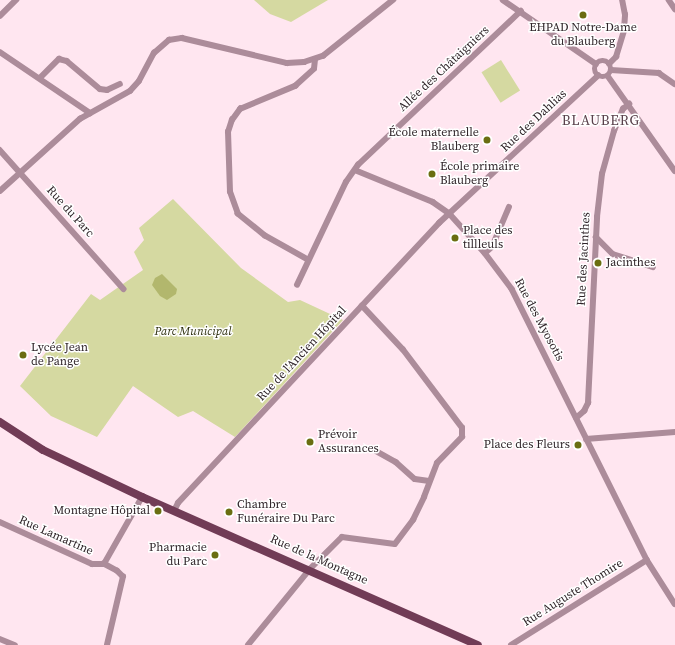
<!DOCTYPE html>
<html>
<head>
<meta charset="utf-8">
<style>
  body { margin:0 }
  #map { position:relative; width:675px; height:645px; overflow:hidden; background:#ffe6f0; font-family:"Source Serif 4",serif }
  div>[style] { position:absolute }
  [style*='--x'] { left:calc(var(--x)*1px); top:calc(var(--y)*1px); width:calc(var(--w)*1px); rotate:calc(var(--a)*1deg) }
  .green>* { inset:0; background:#d5d9a1; transform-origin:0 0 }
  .water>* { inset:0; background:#b2b76d }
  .minor>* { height:5.5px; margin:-2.75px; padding:0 2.75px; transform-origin:2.75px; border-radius:2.75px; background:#ac8c9a }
  .minor>.ring { margin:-2.75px; padding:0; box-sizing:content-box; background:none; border:5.5px solid #ac8c9a; border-radius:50% }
  .primary>* { height:8px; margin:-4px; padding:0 4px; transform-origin:4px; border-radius:4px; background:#713c56 }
  .dots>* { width:11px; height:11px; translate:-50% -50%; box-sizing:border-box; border:2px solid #fff; border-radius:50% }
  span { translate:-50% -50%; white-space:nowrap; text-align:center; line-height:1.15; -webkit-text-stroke:3px #fff; paint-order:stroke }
  .poi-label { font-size:12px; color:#2f2429 }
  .right { translate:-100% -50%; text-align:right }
  .left { translate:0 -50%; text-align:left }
  .street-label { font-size:12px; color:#2f2429 }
  .park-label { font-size:12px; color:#2e300f; font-style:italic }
  .quarter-label { font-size:14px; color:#59404b; letter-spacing:1px }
</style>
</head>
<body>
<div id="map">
  <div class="green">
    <div style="clip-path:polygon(254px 0,328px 0,291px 22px,270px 14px)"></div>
    <div style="left:501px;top:60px;width:36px;height:23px;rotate:58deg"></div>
    <div style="clip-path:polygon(173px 199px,241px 268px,288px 302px,300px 300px,343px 320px,235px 437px,193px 411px,178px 417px,133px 386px,97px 437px,51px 416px,20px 386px,91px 294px,100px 300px,143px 270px,134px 252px,144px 240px,139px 228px)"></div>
  </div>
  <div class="water">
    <div style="clip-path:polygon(162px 274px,177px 289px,176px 294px,167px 300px,160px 296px,152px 285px,155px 278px)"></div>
  </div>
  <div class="minor">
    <div style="--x:503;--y:0;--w:113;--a:34.5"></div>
    <div style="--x:669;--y:0;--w:11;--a:56"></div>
    <div style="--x:0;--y:16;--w:23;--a:-45"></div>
    <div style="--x:0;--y:52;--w:109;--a:34.1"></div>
    <div class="ring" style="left:595px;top:61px;width:10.5px;height:10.5px"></div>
    <div style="--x:609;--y:64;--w:10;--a:-45"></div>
    <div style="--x:616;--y:57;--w:28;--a:-73"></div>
    <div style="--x:624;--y:30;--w:15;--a:-86"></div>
    <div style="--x:625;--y:15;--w:15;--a:-101"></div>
    <div style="--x:611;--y:70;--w:48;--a:3.6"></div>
    <div style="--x:659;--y:73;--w:19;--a:35"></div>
    <div style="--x:608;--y:76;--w:116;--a:54.8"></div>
    <div style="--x:40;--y:78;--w:27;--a:-45"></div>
    <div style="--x:59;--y:59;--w:8;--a:14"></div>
    <div style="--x:67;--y:61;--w:43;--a:40.3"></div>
    <div style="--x:100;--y:89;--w:7;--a:8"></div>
    <div style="--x:107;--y:90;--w:14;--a:-25"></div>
    <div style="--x:0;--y:150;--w:186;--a:48.3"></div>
    <div style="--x:355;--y:170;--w:84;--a:22.3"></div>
    <div style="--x:433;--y:202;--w:21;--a:35"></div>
    <div style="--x:450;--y:214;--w:52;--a:48.1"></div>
    <div style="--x:485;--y:253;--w:45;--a:53.1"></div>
    <div style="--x:512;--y:289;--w:303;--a:63.5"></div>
    <div style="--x:647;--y:560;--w:52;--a:57.5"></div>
    <div style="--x:0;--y:191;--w:108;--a:-42"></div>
    <div style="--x:80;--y:119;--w:57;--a:-29.2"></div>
    <div style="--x:130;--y:91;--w:13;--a:-48"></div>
    <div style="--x:139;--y:81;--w:32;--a:-62"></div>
    <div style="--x:154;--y:53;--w:20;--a:-41"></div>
    <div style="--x:169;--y:40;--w:13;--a:-9"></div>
    <div style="--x:182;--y:38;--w:108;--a:13.4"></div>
    <div style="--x:287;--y:63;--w:17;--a:-3"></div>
    <div style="--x:304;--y:62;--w:20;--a:-18"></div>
    <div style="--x:323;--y:56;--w:90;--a:-38.7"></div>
    <div style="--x:596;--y:237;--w:24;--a:45"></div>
    <div style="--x:613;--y:254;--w:42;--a:18"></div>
    <div style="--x:485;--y:253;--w:9;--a:-41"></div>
    <div style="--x:492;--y:247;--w:43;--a:-67"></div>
    <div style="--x:308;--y:260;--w:49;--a:-150.8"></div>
    <div style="--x:265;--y:236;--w:35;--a:-141"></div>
    <div style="--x:238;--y:214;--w:23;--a:-110"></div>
    <div style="--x:230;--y:192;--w:60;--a:-91.9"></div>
    <div style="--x:228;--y:132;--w:13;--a:-72"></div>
    <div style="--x:232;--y:120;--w:14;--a:-54"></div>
    <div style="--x:240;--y:109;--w:60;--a:-22.7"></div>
    <div style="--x:295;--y:86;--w:25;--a:-42"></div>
    <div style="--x:314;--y:69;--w:9;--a:-84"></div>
    <div style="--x:297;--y:285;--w:114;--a:-64.6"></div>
    <div style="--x:346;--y:182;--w:21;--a:-55"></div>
    <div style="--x:358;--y:165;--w:224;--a:-43.4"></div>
    <div style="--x:576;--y:418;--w:11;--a:-41"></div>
    <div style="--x:584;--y:411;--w:9;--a:-63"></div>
    <div style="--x:588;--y:403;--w:186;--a:-87.2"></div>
    <div style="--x:597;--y:217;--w:43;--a:-83.4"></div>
    <div style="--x:602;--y:174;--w:45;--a:-74.4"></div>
    <div style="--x:614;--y:131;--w:24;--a:-68"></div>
    <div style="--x:623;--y:109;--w:8;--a:-40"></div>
    <div style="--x:586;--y:439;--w:89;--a:-4.5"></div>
    <div style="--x:376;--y:451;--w:23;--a:29"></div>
    <div style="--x:396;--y:462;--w:25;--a:42"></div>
    <div style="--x:415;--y:479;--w:14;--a:8"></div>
    <div style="--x:174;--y:511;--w:9;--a:-63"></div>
    <div style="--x:178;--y:503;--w:383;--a:-47"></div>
    <div style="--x:439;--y:223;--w:217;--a:-42.8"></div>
    <div style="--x:0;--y:522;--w:101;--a:24.5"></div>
    <div style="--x:92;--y:564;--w:12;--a:0"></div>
    <div style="--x:0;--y:639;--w:16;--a:22"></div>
    <div style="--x:107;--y:645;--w:70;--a:-76.8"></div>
    <div style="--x:123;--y:577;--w:8;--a:-135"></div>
    <div style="--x:117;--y:571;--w:15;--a:-152"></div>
    <div style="--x:104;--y:564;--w:77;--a:-60.4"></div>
    <div style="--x:248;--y:645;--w:98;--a:-50.8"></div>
    <div style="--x:310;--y:569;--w:45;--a:-45"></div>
    <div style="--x:342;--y:537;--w:53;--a:7.5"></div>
    <div style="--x:395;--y:544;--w:30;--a:-53"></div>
    <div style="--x:413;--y:520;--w:25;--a:-64"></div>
    <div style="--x:424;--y:497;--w:36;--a:-69"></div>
    <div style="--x:437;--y:463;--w:36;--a:-46"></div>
    <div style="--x:462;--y:437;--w:9;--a:-90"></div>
    <div style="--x:462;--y:428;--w:98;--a:-127.1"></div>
    <div style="--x:403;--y:350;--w:60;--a:-133"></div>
    <div style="--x:511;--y:645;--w:160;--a:-32"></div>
  </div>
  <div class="primary">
    <div style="--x:0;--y:422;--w:51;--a:33.1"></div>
    <div style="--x:43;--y:450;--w:110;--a:25.4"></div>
    <div style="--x:142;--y:497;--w:367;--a:23.8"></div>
  </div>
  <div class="dots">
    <div style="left:583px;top:15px;background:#6a6e11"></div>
    <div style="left:487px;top:140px;background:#6a6e11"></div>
    <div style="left:432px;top:174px;background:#6a6e11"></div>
    <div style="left:455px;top:238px;background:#6a6e11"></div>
    <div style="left:598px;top:263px;background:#6a6e11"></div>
    <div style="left:23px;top:355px;background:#6a6e11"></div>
    <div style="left:310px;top:442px;background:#6a6e11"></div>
    <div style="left:578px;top:445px;background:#6a6e11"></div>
    <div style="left:158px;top:511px;background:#6a6e11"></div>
    <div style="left:229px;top:512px;background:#6a6e11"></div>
    <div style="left:215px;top:555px;background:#6a6e11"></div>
  </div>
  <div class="poi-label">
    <span style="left:583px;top:35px">EHPAD Notre-Dame<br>du Blauberg</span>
    <span class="right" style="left:479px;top:140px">École maternelle<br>Blauberg</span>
    <span class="left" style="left:440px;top:174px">École primaire<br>Blauberg</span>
    <span class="left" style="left:463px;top:238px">Place des<br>tillleuls</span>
    <span class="left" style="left:606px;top:263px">Jacinthes</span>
    <span class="left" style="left:31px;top:355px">Lycée Jean<br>de Pange</span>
    <span class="left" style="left:318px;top:442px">Prévoir<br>Assurances</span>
    <span class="right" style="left:570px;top:445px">Place des Fleurs</span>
    <span class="left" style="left:237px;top:512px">Chambre<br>Funéraire Du Parc</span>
    <span class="right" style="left:150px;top:511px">Montagne Hôpital</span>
    <span class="right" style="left:207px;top:555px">Pharmacie<br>du Parc</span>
  </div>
  <div class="street-label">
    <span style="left:444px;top:69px;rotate:-43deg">Allée des Châtaigniers</span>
    <span style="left:534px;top:121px;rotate:-43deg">Rue des Dahlias</span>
    <span style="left:70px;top:212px;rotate:48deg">Rue du Parc</span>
    <span style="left:584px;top:259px;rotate:-87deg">Rue des Jacinthes</span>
    <span style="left:539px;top:320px;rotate:62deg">Rue des Myosotis</span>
    <span style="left:302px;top:354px;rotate:-47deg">Rue de l'Ancien Hôpital</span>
    <span style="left:56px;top:536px;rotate:24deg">Rue Lamartine</span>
    <span style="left:319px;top:560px;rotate:24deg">Rue de la Montagne</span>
    <span style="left:573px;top:593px;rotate:-32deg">Rue Auguste Thomire</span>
  </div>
  <div class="park-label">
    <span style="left:193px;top:332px">Parc Municipal</span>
  </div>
  <div class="quarter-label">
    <span style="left:601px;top:120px">BLAUBERG</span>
  </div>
</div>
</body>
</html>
